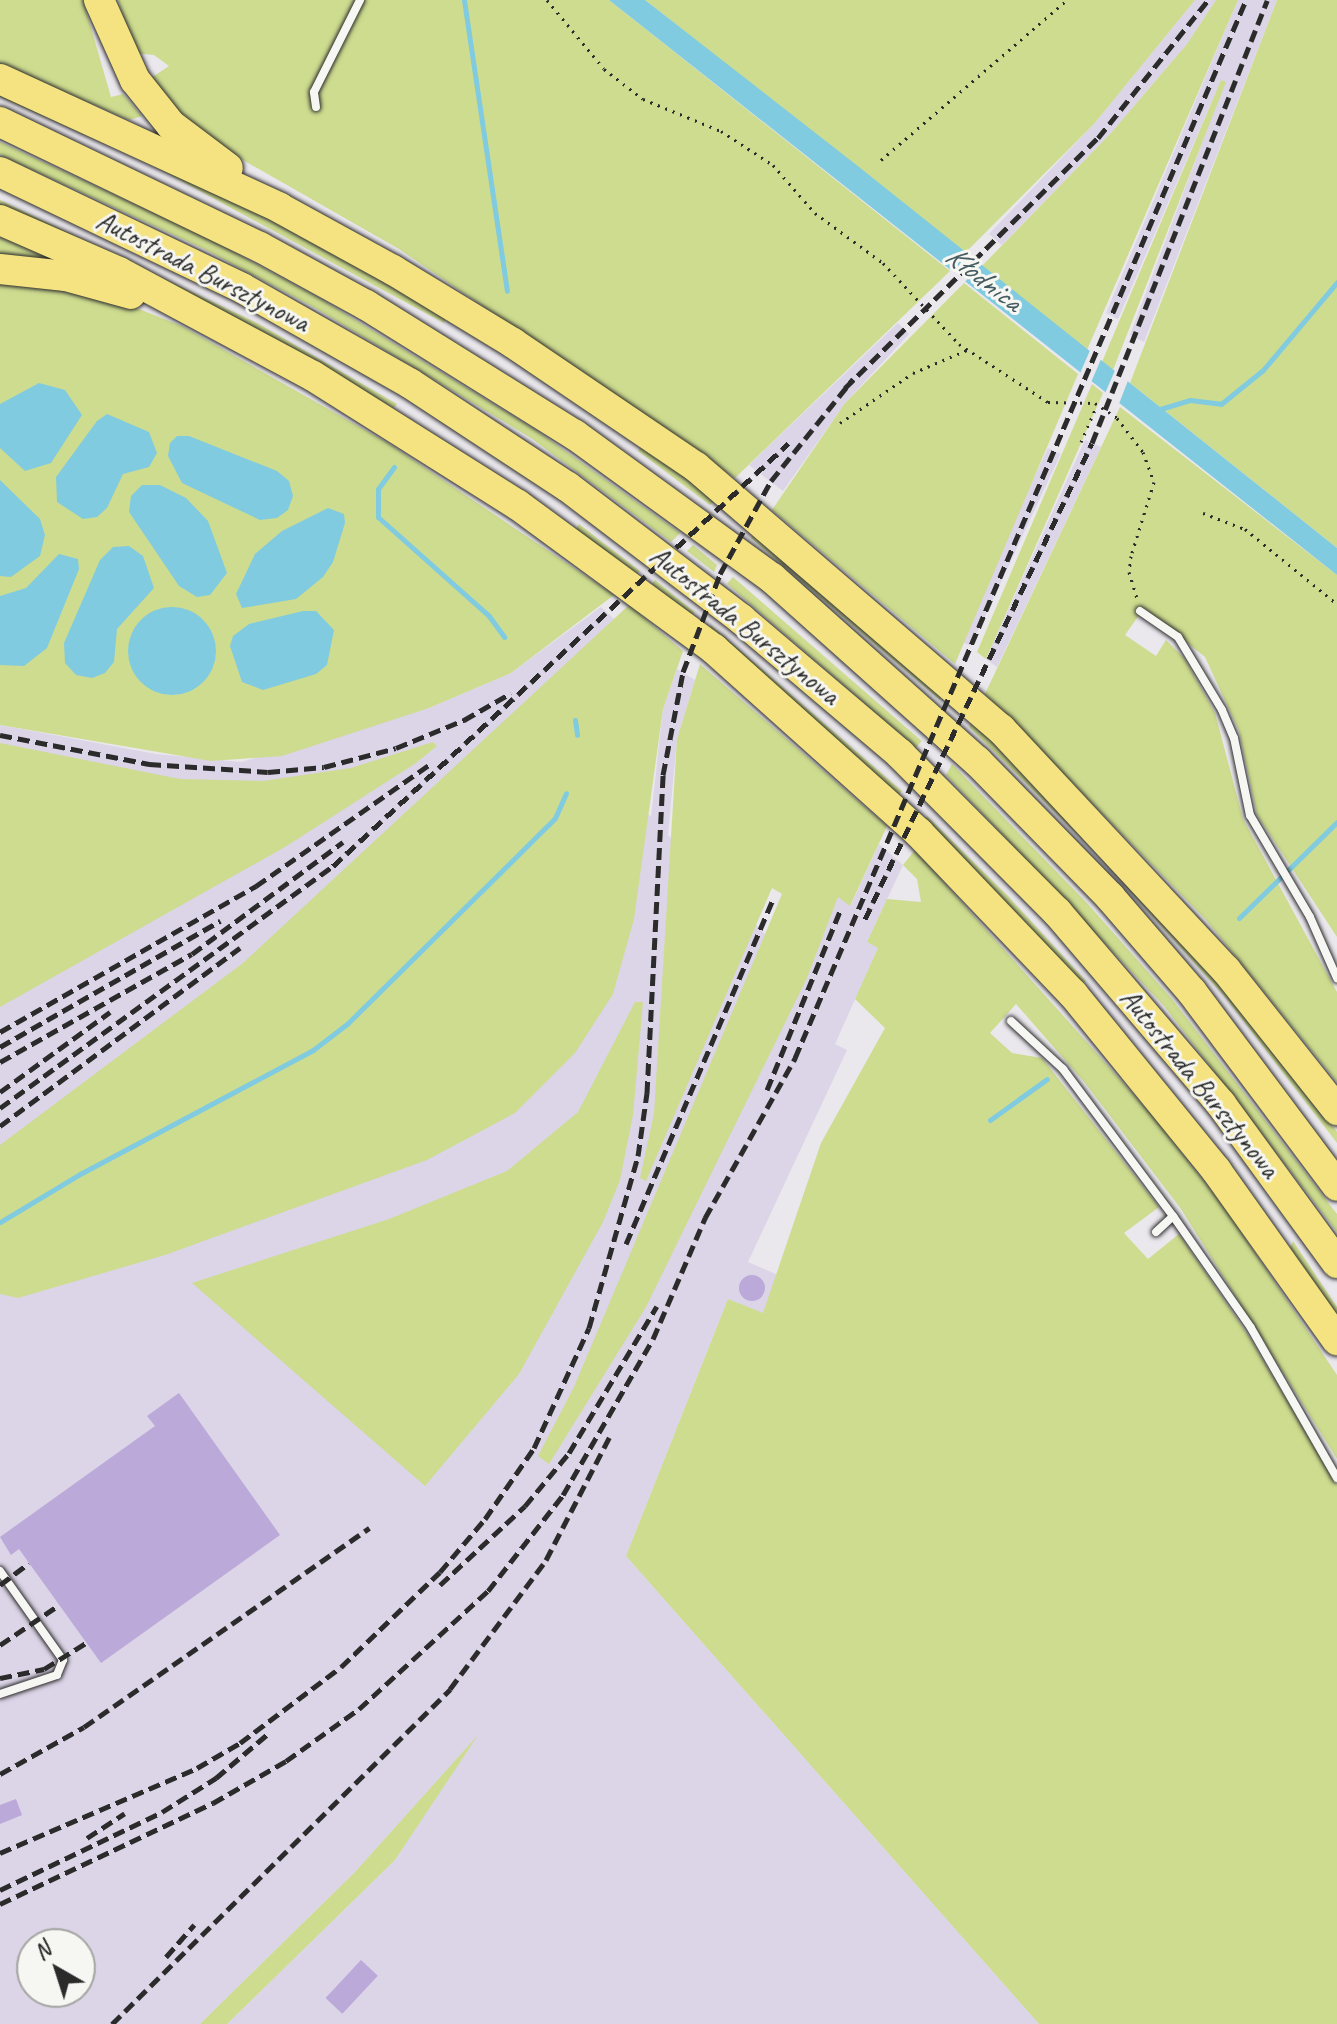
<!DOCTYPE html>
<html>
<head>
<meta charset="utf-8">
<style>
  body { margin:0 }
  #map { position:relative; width:1337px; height:2024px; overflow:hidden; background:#eae7ed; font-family:Caveat,sans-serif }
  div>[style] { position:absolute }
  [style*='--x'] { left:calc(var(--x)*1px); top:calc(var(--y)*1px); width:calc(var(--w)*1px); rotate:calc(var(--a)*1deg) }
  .built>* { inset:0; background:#dcd4e7; transform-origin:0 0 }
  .green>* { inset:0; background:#cedc8f; transform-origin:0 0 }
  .water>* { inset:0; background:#80cbe0 }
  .round { border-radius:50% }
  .pier>* { inset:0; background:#eae7ed; transform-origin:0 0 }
  .stream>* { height:5px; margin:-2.5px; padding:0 2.5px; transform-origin:2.5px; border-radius:2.5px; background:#80cbe0 }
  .building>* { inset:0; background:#baa9d9; transform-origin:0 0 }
  .path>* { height:3px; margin-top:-1.5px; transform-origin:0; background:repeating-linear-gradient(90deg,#2b2b2b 0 2px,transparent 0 8px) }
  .roads { filter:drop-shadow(0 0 2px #2b2b2b) drop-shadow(0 0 2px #2b2b2b) }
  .lane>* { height:8px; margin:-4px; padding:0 4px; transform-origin:4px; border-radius:4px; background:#f6f6f2 }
  .highway>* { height:30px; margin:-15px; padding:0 15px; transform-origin:15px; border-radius:15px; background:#f5e382 }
  .rail>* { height:5px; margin-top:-2.5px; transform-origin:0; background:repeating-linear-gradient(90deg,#2b2b2b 0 12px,transparent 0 18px) }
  span { translate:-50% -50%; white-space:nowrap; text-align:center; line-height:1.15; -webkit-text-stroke:6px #f6f6f2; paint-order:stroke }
  .street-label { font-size:28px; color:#2b2b2b }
  .water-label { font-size:30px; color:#445b61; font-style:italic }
  .north { position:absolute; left:16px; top:1928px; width:80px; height:80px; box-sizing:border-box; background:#f6f6f2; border:2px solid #a5a5a2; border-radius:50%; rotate:321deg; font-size:22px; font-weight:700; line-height:32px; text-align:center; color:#2b2b2b }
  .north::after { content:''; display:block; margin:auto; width:28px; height:36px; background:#2b2b2b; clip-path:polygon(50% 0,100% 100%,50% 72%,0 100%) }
</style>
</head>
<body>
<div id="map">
  <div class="built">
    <div style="clip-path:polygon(1195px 0,1216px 0,1187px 44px,1111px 133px,1002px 245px,989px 234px,1094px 124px)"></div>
    <div style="clip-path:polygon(1238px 0,1277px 0,1144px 342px,1130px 335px,1225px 82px,1221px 80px,1118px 319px,1106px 313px)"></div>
    <div style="clip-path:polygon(898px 323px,909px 334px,845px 403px,783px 491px,749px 465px)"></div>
    <div style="clip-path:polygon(1085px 440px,1101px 447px,997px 667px,986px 659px)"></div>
    <div style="left:1048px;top:448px;width:14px;height:212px;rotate:25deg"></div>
    <div style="clip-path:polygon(evenodd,601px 607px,614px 619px,535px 697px,651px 817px,663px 709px,677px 669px,695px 680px,677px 739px,668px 835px,807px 977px,838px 896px,851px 905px,879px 844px,903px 865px,867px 942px,878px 948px,835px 1044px,847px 1050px,748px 1262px,778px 1275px,763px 1314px,728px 1299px,626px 1556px,1039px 2024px,227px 2024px,395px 1860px,473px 1741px,355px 1872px,200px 2024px,0 2024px,0 725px,156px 754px,241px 762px,429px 708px,511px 673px,601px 607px,32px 1944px,80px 1944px,80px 1992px,32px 1992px,32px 1944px)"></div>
  </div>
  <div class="green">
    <div style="clip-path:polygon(0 0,83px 0,111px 97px,123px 94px,142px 116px,129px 120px,0 64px)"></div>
    <div style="clip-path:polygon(118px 0,609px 0,950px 271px,735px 478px,399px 249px,206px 139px,145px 82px,169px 66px,154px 55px,134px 53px)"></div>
    <div style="clip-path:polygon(645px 0,1195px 0,1094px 124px,965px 253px)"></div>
    <div style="clip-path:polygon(1216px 0,1238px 0,1087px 350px,982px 266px,1111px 133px,1187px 44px)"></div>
    <div style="clip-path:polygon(1277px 0,1337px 0,1337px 548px,1130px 383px)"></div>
    <div style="clip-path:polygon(1221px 80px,1226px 82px,1113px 370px,1102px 362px)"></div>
    <div style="clip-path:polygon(0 88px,152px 155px,447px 315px,444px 323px,148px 163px,0 97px)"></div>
    <div style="clip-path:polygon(0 142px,208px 238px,321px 299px,536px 430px,680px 533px,671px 542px,531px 438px,315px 308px,202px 248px,0 155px)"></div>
    <div style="clip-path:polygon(0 200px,259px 324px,397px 404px,394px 408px,255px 331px,0 209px)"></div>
    <div style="clip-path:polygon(0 233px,48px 254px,44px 261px,0 256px)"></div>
    <div style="clip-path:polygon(0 281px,32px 282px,116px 300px,182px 326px,388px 443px,614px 595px,511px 673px,429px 708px,282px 756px,211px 761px,0 725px)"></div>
    <div style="clip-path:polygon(964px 283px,1078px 374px,955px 664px,772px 510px,845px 403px)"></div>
    <div style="clip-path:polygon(1092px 384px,1103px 393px,986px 659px,977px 652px)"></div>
    <div style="clip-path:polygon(1120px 407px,1337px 575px,1337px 937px,1257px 815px,1239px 731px,1205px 657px,1144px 608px,1125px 635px,1156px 656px,1166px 640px,1184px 658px,1215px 713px,1243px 819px,1337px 992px,1337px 1082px,1206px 920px,985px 694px)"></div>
    <div style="clip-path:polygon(641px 445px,716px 500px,710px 505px,638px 451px)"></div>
    <div style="clip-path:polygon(579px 524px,640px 571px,635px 576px,576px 529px)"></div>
    <div style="clip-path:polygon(754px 532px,944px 691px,940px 700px,751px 538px)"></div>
    <div style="clip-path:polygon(693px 545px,717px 565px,714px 572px,687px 551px)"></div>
    <div style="left:733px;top:577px;width:250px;height:9px;rotate:41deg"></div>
    <div style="left:655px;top:580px;width:51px;height:5px;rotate:39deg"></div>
    <div style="clip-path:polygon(629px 605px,683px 651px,663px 709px,634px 919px,613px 994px,575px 1053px,515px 1113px,427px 1160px,165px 1255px,18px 1298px,0 1294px,0 1145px,243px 963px)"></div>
    <div style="left:711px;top:625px;width:253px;height:7px;rotate:41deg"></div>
    <div style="clip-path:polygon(700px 664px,887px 826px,850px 906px,838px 897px,807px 978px,646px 1307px,549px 1464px,538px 1456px,574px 1387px,782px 894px,772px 888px,646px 1181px,640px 1178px,654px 1114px,677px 739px)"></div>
    <div style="clip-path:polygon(973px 718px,1169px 921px,1321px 1110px,1337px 1132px,1337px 1143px,1225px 997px,1092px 849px,969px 727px)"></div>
    <div style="clip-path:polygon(433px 742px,437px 746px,416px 763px,285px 847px,0 1007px,0 743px,180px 779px,263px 781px,351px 768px)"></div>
    <div style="clip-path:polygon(952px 764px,1086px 902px,1172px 999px,1337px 1214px,1337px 1232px,1164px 1006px,946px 775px)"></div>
    <div style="clip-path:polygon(927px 816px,1008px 896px,1086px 981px,1080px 986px,924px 823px)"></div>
    <div style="clip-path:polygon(915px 850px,1152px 1115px,1223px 1205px,1337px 1375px,1337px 1459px,1181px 1209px,1085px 1083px,1016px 1004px,990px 1033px,1012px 1053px,1042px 1058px,1159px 1207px,1124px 1233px,1148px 1259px,1179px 1234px,1250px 1338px,1337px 1485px,1337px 2024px,1039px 2024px,626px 1556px,728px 1299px,763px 1313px,821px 1143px,885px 1028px,855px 999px,878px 948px,867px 942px,887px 899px,921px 902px,917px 879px,903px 865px)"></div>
    <div style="clip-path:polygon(635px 1002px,643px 1002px,633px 1115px,620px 1180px,603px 1222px,519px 1374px,425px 1486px,192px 1283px,389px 1219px,507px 1171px,578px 1112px)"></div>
    <div style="clip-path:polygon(1293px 1241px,1337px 1307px,1337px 1320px,1289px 1250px)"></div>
    <div style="clip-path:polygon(478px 1735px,395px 1860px,227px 2024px,200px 2024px,355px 1872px)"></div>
  </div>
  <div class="water">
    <div style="clip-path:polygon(609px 0,645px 0,859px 167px,1337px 548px,1337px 575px)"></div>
    <div style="clip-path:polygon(39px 383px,65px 390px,82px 415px,51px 463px,25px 471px,0 448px,0 404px)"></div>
    <div style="clip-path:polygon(107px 414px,149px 432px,157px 453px,149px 467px,123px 474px,107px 508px,97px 517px,83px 519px,57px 502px,56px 477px,97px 421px)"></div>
    <div style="clip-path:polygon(177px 436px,189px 436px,277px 471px,289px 481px,293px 496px,288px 510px,277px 518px,260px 520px,182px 483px,168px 456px,170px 443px)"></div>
    <div style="clip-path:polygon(0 480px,40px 519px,45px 535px,40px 556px,11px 577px,0 576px)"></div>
    <div style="clip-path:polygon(142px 485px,160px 485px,186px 498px,208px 521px,227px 573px,210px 595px,197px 597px,179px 586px,129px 512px,131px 496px)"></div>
    <div style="clip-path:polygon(328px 508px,344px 514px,345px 523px,333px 562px,323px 577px,296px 599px,242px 608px,236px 594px,255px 554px,282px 531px)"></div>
    <div style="clip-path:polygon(129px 546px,143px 556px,154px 588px,117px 629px,114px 662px,105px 673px,92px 678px,76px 675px,65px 663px,64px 643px,100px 560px,113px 547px)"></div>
    <div style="clip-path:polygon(59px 554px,78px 559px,79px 569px,47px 648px,24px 666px,0 665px,0 596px,26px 588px)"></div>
    <div class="round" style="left:128px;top:607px;width:88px;height:88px"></div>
    <div style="clip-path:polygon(303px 611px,316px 611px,334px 630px,327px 665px,316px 674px,263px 690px,242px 682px,230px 646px,233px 636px,249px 624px)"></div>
  </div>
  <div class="pier">
    <div style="left:971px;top:252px;width:16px;height:33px;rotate:43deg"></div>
    <div style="clip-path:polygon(1091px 348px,1102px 357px,1089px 387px,1078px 378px)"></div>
    <div style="clip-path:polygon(1116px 368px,1129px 378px,1117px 409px,1103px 398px)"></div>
  </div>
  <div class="stream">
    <div style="--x:464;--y:0;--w:294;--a:81.6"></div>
    <div style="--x:1157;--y:410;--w:34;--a:-17"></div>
    <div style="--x:1190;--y:400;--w:31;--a:7"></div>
    <div style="--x:1221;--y:404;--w:54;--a:-39"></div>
    <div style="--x:1263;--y:370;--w:115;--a:-49.9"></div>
    <div style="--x:394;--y:467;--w:27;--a:126"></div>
    <div style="--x:378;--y:489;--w:28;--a:90"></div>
    <div style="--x:378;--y:517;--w:149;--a:41.7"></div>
    <div style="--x:489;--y:616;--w:26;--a:54"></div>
    <div style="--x:575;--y:720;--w:15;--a:82"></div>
    <div style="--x:1239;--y:918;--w:137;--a:-44.4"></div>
    <div style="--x:990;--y:1120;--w:70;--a:-35.7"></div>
    <div style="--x:0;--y:1222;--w:93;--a:-31"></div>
    <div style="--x:80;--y:1174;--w:264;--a:-28"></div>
    <div style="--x:313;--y:1050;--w:44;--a:-37.6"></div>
    <div style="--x:348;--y:1023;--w:291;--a:-44.7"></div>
    <div style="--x:555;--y:818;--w:27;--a:-66"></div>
  </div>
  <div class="building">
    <div class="round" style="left:739px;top:1275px;width:26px;height:26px"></div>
    <div style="clip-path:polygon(179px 1393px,280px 1535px,101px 1663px,19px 1549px,11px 1555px,0 1537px,155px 1426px,147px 1416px)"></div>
    <div style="clip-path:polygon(16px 1799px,22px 1815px,0 1824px,0 1805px)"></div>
    <div style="left:361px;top:1960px;width:23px;height:52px;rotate:43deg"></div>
  </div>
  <div class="path">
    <div style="--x:547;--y:0;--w:89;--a:50.4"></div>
    <div style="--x:604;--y:69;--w:49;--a:37.6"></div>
    <div style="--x:643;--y:99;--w:84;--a:22.3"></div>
    <div style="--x:721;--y:131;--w:62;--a:33.2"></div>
    <div style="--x:773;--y:165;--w:64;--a:48.8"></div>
    <div style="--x:815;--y:213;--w:84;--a:36.3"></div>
    <div style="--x:883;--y:263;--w:111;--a:46.8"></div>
    <div style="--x:959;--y:344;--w:106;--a:33.1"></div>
    <div style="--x:1048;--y:402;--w:47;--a:1.2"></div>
    <div style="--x:1095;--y:403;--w:27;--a:34"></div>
    <div style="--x:1117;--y:418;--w:43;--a:52.6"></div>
    <div style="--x:1143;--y:452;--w:32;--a:70"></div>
    <div style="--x:1154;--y:482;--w:77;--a:107.3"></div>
    <div style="--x:1131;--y:556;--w:16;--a:97"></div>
    <div style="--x:1129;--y:572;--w:28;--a:73"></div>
    <div style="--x:881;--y:160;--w:245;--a:-40.7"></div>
    <div style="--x:840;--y:423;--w:88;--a:-34.4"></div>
    <div style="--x:913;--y:373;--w:59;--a:-23.1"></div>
    <div style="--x:1081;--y:442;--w:40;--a:-66.6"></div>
    <div style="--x:1203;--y:513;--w:45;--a:20.9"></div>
    <div style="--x:1245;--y:529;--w:119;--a:39.2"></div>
  </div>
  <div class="roads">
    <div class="lane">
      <div style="--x:316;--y:107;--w:15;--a:-98"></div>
      <div style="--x:314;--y:92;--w:103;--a:-63.4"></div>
      <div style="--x:1140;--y:611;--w:46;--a:34.4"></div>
      <div style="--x:1178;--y:637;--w:85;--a:58.9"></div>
      <div style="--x:1222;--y:710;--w:30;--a:67"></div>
      <div style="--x:1234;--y:738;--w:79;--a:78.3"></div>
      <div style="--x:1250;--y:815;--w:118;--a:59.5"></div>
      <div style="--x:1310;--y:917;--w:67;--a:66.1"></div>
      <div style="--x:1011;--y:1021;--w:71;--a:42.7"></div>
      <div style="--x:1063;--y:1069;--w:184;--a:53.2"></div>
      <div style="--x:1173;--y:1216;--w:136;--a:55.1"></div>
      <div style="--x:1251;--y:1328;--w:173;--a:60.2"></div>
      <div style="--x:1156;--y:1232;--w:23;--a:-43"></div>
      <div style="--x:0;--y:1571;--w:109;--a:54.7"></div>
      <div style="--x:63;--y:1660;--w:16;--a:112"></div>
      <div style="--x:57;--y:1675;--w:60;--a:161.6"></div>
    </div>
    <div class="highway">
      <div style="--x:99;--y:0;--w:88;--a:65.8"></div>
      <div style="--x:135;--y:80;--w:58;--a:51.3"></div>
      <div style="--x:171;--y:125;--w:71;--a:37"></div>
      <div style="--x:0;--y:79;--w:308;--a:24.7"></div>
      <div style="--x:280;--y:208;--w:129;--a:28.8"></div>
      <div style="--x:393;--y:270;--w:140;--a:31.3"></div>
      <div style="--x:513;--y:343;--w:221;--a:34.1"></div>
      <div style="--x:696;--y:467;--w:402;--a:40.7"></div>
      <div style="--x:1001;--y:729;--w:330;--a:47"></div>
      <div style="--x:1226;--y:970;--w:179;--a:51.6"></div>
      <div style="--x:0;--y:122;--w:288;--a:25.7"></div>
      <div style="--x:260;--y:247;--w:121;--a:28.7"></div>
      <div style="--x:366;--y:305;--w:246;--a:31.9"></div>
      <div style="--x:575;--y:435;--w:243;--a:36"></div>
      <div style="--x:772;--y:578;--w:275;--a:41.8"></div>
      <div style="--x:977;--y:761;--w:190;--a:45.6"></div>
      <div style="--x:1110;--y:897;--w:125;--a:49.2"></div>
      <div style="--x:1192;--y:992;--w:242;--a:53.2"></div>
      <div style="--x:0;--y:172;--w:268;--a:25.6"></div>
      <div style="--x:242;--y:288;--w:194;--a:29.6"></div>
      <div style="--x:411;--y:384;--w:188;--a:33.3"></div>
      <div style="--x:568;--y:487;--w:218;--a:37.3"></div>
      <div style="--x:741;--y:619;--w:209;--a:40.3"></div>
      <div style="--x:900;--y:754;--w:223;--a:45.2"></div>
      <div style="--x:1057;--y:912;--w:253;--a:49.5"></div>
      <div style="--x:1221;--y:1104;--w:197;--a:53.9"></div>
      <div style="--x:0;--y:220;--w:130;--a:23.6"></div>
      <div style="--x:119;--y:272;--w:220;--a:28.2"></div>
      <div style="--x:313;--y:376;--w:242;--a:32.2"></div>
      <div style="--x:518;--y:505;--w:243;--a:36.3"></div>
      <div style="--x:714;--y:649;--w:275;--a:41.9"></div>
      <div style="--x:919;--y:833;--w:223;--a:46.3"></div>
      <div style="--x:1073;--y:994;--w:227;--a:50.9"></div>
      <div style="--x:1216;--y:1170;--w:209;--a:54.6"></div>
      <div style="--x:0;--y:269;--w:66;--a:6.1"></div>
      <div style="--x:66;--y:276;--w:67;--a:15.5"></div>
    </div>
  </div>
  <div class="rail">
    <div style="--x:845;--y:388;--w:356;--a:-44.7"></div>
    <div style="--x:1098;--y:138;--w:176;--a:-51.4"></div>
    <div style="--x:0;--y:735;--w:152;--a:11"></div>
    <div style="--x:149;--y:764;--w:119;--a:3.8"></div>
    <div style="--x:268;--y:772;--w:56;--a:-5.1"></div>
    <div style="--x:324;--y:767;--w:74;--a:-14.8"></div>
    <div style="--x:396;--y:748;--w:74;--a:-22.4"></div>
    <div style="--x:464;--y:720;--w:54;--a:-29.9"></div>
    <div style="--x:865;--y:919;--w:527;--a:-64.5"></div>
    <div style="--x:1092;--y:443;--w:476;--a:-68.4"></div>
    <div style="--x:0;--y:1032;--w:295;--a:-29.7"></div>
    <div style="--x:256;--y:886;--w:211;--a:-35"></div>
    <div style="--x:0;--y:1047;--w:254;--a:-29.8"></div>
    <div style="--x:0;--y:1062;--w:220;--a:-29.4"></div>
    <div style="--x:192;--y:954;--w:188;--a:-36.6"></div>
    <div style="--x:767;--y:1090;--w:193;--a:-67.8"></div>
    <div style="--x:0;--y:1092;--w:136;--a:-36"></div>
    <div style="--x:0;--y:1108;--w:412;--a:-36"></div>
    <div style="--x:333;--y:866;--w:621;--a:-42.85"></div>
    <div style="--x:0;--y:1126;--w:299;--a:-36.6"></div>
    <div style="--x:626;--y:1244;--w:375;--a:-66.9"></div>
    <div style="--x:0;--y:1585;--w:36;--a:-37"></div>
    <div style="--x:440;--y:1585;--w:116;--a:-42.9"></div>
    <div style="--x:525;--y:1506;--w:69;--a:-50.3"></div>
    <div style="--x:569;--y:1453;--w:171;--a:-59.1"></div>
    <div style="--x:0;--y:1645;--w:71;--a:-34.1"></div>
    <div style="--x:0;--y:1678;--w:45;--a:-11.6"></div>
    <div style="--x:44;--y:1669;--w:49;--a:-31.8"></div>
    <div style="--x:0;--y:1774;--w:96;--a:-29.2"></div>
    <div style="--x:84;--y:1727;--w:348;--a:-34.9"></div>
    <div style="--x:87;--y:1838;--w:45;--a:-33.3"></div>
    <div style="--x:0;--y:1853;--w:215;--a:-23.3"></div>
    <div style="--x:197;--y:1768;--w:50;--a:-30.2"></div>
    <div style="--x:240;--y:1743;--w:126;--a:-37"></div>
    <div style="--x:341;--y:1667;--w:137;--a:-43.8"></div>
    <div style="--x:440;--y:1572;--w:70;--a:-49.7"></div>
    <div style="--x:485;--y:1519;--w:86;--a:-55.4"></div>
    <div style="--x:534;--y:1448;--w:132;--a:-65.4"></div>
    <div style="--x:589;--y:1328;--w:179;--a:-74.1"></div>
    <div style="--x:638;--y:1156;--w:64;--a:-81.9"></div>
    <div style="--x:647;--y:1093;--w:318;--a:-87.1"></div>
    <div style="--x:663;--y:775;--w:105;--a:-79"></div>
    <div style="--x:683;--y:672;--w:105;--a:-69.3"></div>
    <div style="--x:720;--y:574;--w:106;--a:-61.3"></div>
    <div style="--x:771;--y:481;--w:131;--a:-51.2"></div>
    <div style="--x:0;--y:1890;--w:180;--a:-25.7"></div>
    <div style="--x:162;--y:1812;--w:64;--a:-32.2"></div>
    <div style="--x:216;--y:1778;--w:71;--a:-40.4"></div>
    <div style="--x:0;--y:1904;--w:236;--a:-25.4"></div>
    <div style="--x:213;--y:1803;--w:84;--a:-29.9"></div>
    <div style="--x:286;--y:1761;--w:90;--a:-35.5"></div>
    <div style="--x:359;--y:1709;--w:175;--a:-42.5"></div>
    <div style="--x:488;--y:1591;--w:122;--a:-52"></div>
    <div style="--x:563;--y:1495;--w:180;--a:-60"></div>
    <div style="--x:653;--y:1339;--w:132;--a:-66.7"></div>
    <div style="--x:705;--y:1218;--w:184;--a:-60.6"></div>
    <div style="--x:795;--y:1058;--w:1150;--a:-66.91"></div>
    <div style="--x:166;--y:1957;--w:43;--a:-48.8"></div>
    <div style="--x:112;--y:2024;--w:476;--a:-44.7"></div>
    <div style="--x:450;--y:1689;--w:161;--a:-53.3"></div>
    <div style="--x:546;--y:1560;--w:142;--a:-62.7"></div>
  </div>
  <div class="street-label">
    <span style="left:203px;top:271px;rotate:27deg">Autostrada Bursztynowa</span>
    <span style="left:745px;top:625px;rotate:39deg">Autostrada Bursztynowa</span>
    <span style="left:1200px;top:1083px;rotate:51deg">Autostrada Bursztynowa</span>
  </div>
  <div class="water-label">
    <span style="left:984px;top:278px;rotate:38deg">Kłodnica</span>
  </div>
  <div class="north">N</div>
</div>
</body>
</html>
